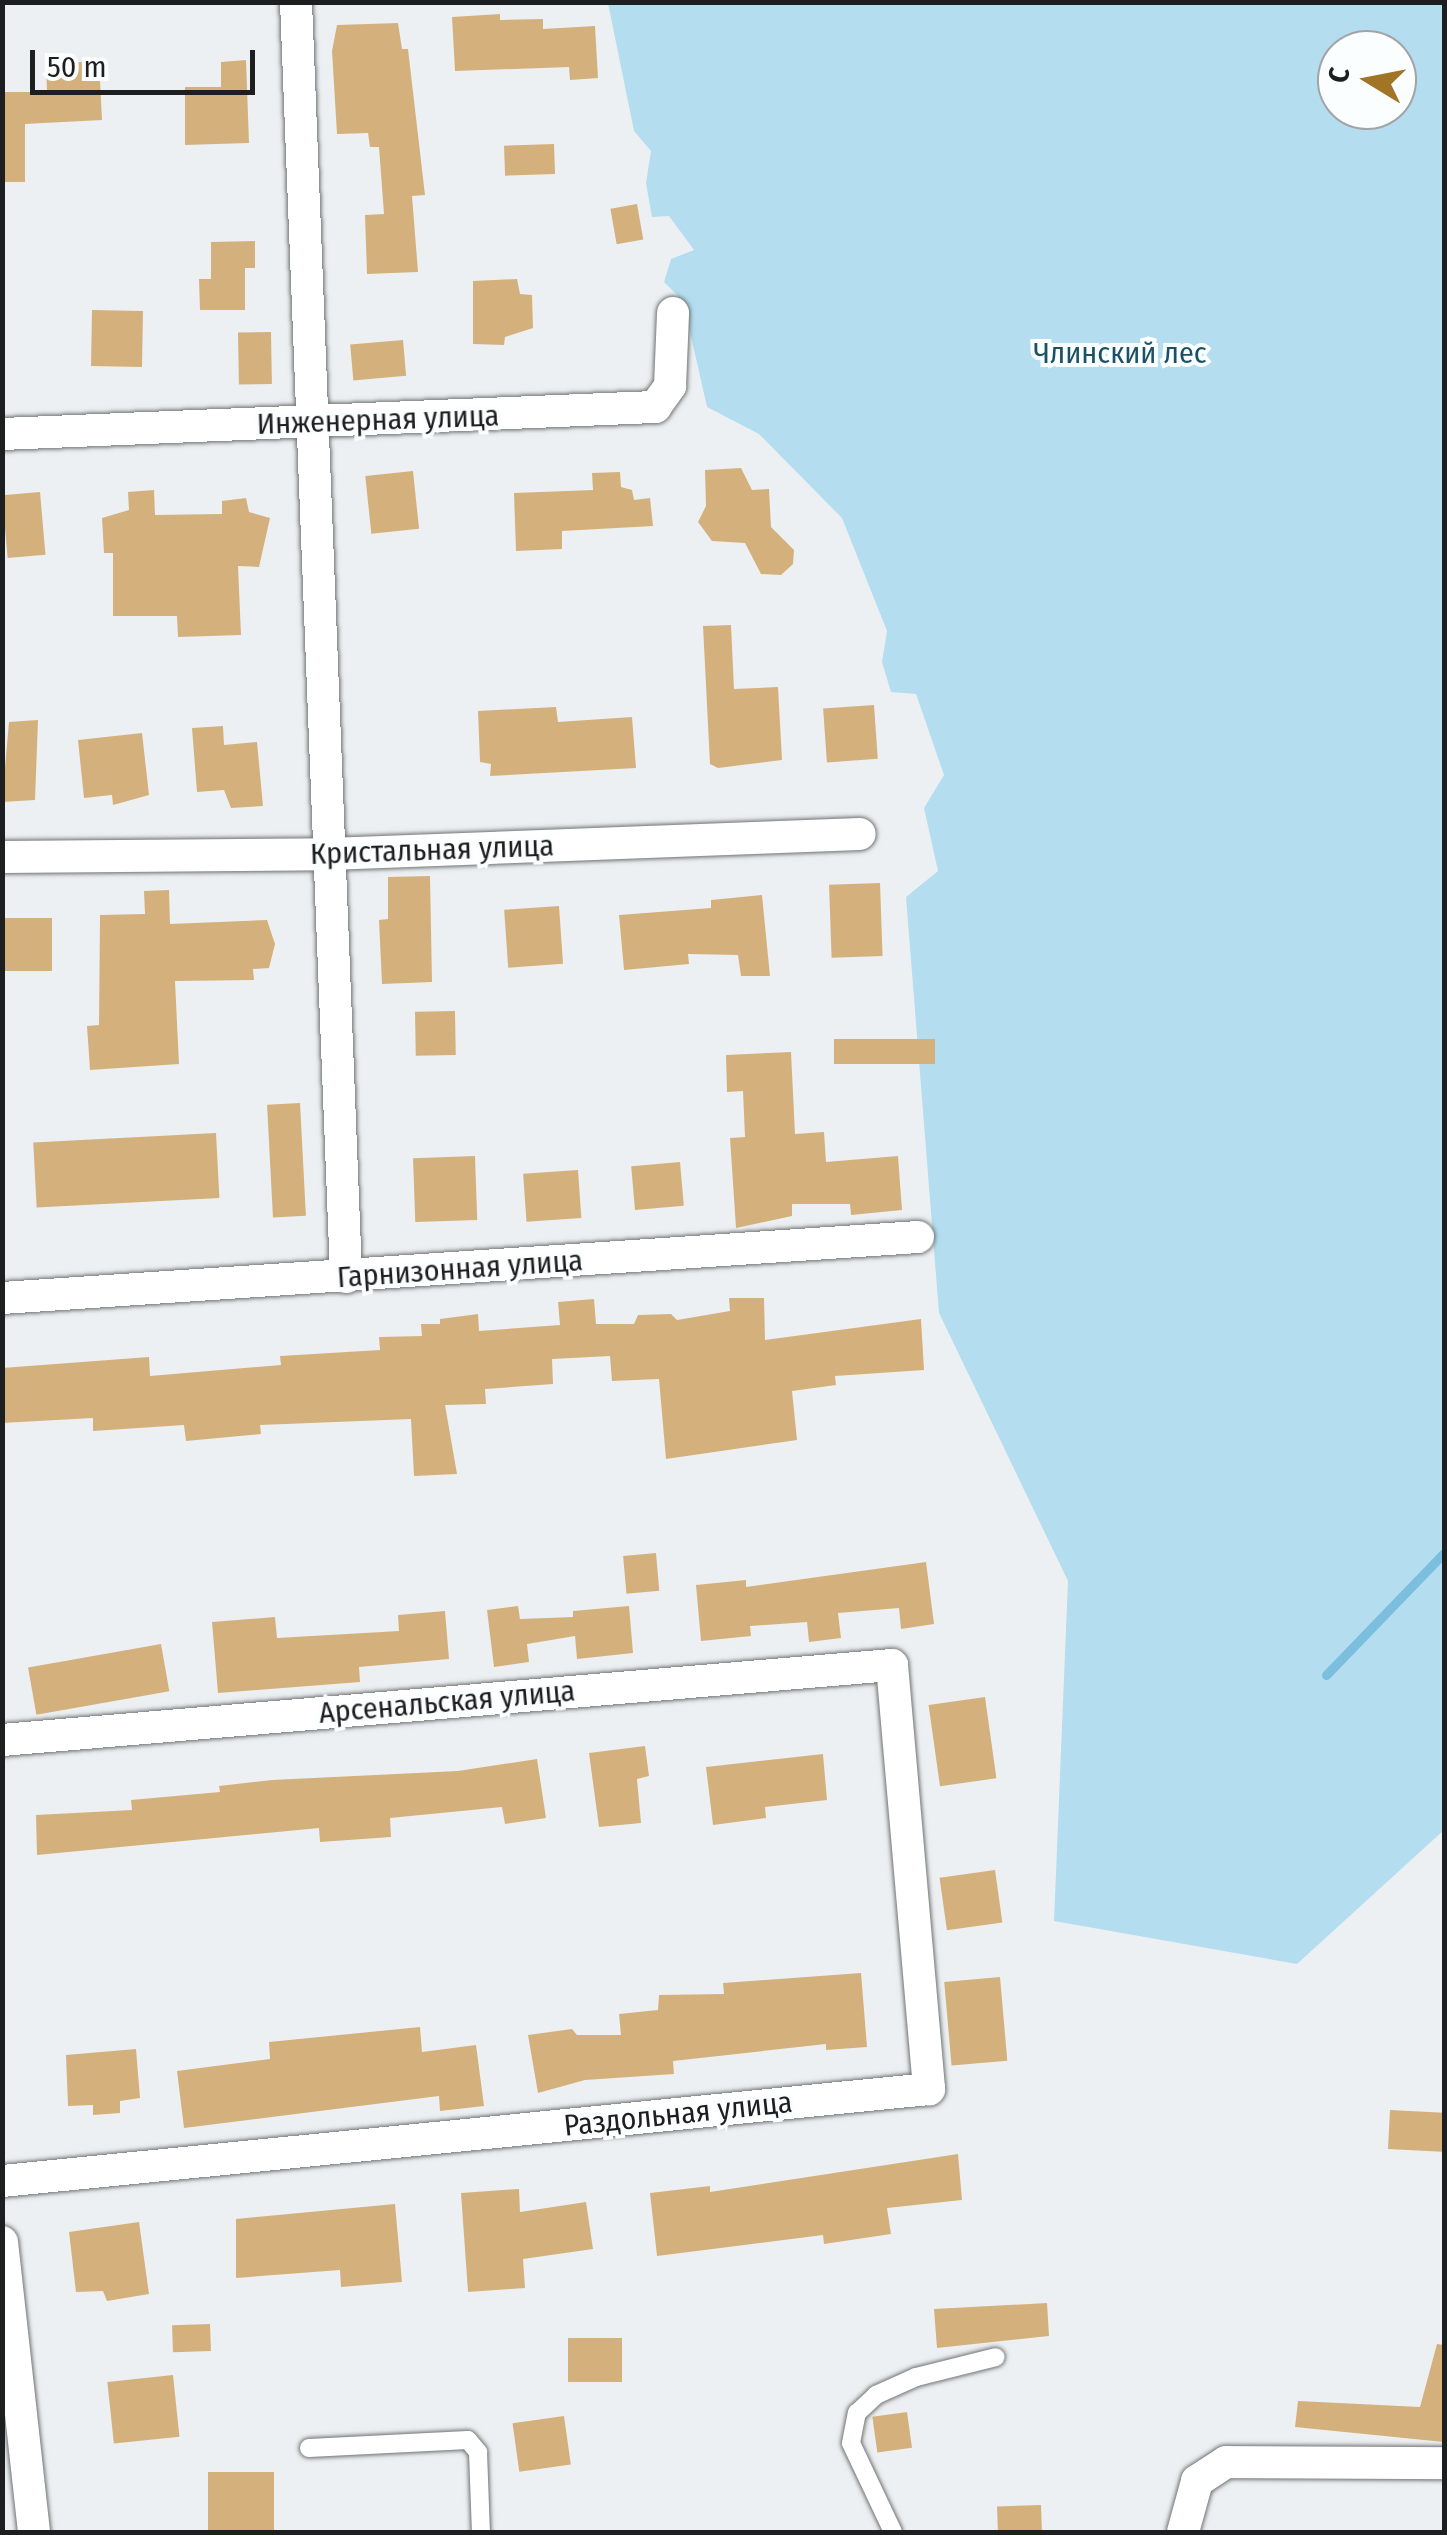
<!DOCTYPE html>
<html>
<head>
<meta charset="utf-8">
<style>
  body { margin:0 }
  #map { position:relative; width:1447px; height:2535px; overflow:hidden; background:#edf0f2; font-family:"Fira Sans Condensed",sans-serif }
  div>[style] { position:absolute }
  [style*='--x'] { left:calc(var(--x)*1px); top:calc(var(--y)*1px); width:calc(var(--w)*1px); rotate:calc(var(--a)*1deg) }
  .green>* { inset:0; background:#b4ddf0 }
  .stream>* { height:9px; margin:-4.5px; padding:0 4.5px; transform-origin:4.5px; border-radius:4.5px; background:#7cbedd }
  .building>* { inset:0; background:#d4b17c; transform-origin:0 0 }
  .roads { filter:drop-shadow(0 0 2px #707475) drop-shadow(0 0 2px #707475) }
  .service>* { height:18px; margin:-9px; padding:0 9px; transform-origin:9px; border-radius:9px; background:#fff }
  .minor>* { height:32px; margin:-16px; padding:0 16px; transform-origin:16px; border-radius:16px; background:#fff }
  span { translate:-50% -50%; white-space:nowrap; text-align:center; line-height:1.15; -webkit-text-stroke:8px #fbfeff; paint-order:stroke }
  .park-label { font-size:30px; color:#1b5167 }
  .street-label { font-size:30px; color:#1d1e1f }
  .frame { position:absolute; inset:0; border:5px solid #1d1e1f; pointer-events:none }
  .north { position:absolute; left:1317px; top:30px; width:100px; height:100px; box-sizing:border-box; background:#fbfeff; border:2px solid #a2a4a5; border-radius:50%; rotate:280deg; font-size:28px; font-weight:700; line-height:40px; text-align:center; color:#1d1e1f }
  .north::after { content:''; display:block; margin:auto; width:35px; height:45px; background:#a17426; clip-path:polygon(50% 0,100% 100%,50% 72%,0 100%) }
  .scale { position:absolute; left:30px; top:50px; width:225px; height:45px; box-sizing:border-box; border:5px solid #1d1e1f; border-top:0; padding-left:12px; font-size:30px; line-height:35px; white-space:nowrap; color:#1d1e1f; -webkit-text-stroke:8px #fbfeff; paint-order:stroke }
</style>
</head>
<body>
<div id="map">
  <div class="green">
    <div style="clip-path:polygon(evenodd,608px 3px,1444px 3px,1444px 1830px,1297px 1964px,1054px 1921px,1068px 1581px,939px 1313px,906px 897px,938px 871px,924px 808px,944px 775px,916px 694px,891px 692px,882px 662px,887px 631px,842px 518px,759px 434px,707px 407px,683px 301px,664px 282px,671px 259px,694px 250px,669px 216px,652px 217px,646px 183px,651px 151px,634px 131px,608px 3px,1337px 50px,1397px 50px,1397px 110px,1337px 110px,1337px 50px)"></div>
  </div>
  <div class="stream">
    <div style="--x:1326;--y:1675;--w:170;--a:-46"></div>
  </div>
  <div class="building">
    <div style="clip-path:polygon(500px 14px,500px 20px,543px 19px,543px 29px,595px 26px,598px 78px,570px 80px,569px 67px,455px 71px,452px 17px)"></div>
    <div style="clip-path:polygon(398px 23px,402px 49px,408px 49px,425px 195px,412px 196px,418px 272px,367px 274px,365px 215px,384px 214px,379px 147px,370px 147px,368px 133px,337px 134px,332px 51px,337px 25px)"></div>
    <div style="clip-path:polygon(246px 60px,249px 143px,185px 145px,185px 87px,221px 87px,221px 62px)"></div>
    <div style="clip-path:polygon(99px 61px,102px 120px,25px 124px,25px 182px,2px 182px,2px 92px,47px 92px,46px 64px)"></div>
    <div style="left:554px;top:144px;width:30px;height:50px;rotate:88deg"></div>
    <div style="left:637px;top:204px;width:36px;height:27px;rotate:80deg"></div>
    <div style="clip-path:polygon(255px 241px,255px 268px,245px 268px,245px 310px,200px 310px,199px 279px,211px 279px,211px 242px)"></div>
    <div style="clip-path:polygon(517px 279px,520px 294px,532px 295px,533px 328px,505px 337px,504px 345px,473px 344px,473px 281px)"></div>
    <div style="left:92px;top:310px;width:51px;height:56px;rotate:1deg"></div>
    <div style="left:271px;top:332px;width:52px;height:33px;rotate:89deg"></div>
    <div style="left:403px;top:340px;width:36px;height:53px;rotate:85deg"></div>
    <div style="clip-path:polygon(741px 468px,752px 490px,769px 489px,771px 527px,794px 550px,793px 564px,781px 575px,761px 574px,745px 543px,712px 541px,698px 522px,706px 506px,705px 470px)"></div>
    <div style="left:413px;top:471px;width:58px;height:48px;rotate:84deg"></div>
    <div style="clip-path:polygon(620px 472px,621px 487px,632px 490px,634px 500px,650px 498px,653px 526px,562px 531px,562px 549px,516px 551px,514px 493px,593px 490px,592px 473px)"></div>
    <div style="clip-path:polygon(154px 490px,155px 515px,222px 514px,222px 501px,246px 498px,249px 512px,270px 518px,259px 567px,238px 566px,241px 635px,178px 637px,177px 616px,113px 616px,113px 553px,104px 553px,102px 518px,129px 510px,128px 492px)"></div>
    <div style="left:40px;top:492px;width:63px;height:38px;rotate:85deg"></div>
    <div style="clip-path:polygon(731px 625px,734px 689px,778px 687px,782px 760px,718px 768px,710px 764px,703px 626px)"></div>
    <div style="left:874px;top:705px;width:54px;height:51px;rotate:86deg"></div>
    <div style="clip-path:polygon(556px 707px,558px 722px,632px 717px,636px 768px,490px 776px,491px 764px,480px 762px,478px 711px)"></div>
    <div style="clip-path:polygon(38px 720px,35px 800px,2px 802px,9px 722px)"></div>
    <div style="clip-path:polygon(223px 726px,224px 745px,257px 742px,263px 806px,231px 808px,224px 790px,197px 792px,192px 728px)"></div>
    <div style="clip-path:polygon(142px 733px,149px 795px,113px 805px,112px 795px,84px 798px,78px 740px)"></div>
    <div style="clip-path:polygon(430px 876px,432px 982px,382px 984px,379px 920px,388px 919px,388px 877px)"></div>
    <div style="left:880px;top:883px;width:73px;height:51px;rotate:88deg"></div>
    <div style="clip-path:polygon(169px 890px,170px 924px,267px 920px,275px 944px,269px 968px,253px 969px,254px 980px,175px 981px,179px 1064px,90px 1070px,87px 1026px,99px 1025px,100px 915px,145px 914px,144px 891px)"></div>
    <div style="clip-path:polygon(762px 895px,770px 976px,741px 976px,738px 955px,688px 954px,689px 964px,624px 970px,619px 915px,711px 908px,711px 900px)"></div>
    <div style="left:559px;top:906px;width:58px;height:55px;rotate:86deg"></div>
    <div style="left:2px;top:918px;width:50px;height:53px"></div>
    <div style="left:455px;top:1011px;width:44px;height:40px;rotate:89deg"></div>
    <div style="left:935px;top:1039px;width:25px;height:101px;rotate:90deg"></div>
    <div style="clip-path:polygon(791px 1052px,795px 1134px,824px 1132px,826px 1162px,898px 1156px,902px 1210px,851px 1215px,850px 1204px,792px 1204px,792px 1216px,736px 1228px,730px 1138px,745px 1137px,743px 1091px,727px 1092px,726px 1055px)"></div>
    <div style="left:300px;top:1103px;width:113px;height:33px;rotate:87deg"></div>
    <div style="left:216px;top:1133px;width:65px;height:183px;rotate:87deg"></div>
    <div style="left:475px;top:1156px;width:64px;height:62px;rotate:88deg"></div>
    <div style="left:680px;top:1162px;width:44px;height:49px;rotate:85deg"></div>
    <div style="left:578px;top:1170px;width:48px;height:55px;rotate:86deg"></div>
    <div style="clip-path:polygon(729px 1298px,764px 1298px,765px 1340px,921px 1319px,924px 1370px,835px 1376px,836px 1385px,792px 1391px,797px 1440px,666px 1459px,659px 1379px,612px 1381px,610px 1356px,552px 1359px,553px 1384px,485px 1389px,486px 1404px,445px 1405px,457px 1474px,414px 1476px,411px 1419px,260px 1425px,261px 1434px,186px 1441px,184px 1425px,93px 1431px,93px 1418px,2px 1423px,2px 1368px,149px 1357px,150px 1376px,281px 1365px,280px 1356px,380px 1350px,379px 1337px,422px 1336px,421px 1324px,440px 1324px,440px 1319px,478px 1314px,479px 1331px,560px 1325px,558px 1302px,594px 1299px,596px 1324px,634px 1324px,638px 1315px,671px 1314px,677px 1320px,730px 1311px)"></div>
    <div style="left:656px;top:1553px;width:38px;height:33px;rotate:85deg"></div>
    <div style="clip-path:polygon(926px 1562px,934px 1624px,901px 1629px,899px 1608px,838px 1613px,841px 1638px,809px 1642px,807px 1622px,750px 1626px,751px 1636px,701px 1641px,696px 1585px,746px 1580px,746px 1587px)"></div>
    <div style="clip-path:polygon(518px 1606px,520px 1619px,573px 1617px,573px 1611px,629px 1606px,633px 1653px,577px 1659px,575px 1636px,527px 1644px,529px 1662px,494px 1667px,487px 1610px)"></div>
    <div style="clip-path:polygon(445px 1611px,449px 1659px,359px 1667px,360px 1682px,218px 1693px,212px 1622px,275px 1617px,277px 1638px,399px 1631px,398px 1615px)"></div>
    <div style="left:161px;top:1644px;width:48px;height:135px;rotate:80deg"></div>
    <div style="left:985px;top:1697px;width:82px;height:57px;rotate:82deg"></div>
    <div style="clip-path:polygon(645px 1746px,649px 1776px,637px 1779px,641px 1823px,599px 1827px,589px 1753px)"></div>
    <div style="clip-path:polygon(823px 1754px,827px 1800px,765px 1807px,766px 1818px,713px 1825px,706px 1767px)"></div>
    <div style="clip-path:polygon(537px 1759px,546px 1818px,505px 1824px,502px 1807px,390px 1818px,391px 1837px,320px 1842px,319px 1828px,37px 1855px,36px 1815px,132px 1810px,131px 1800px,220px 1792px,219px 1786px,272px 1780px,458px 1771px)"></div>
    <div style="left:995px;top:1870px;width:53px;height:56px;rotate:82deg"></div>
    <div style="clip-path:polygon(861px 1973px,867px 2047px,826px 2050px,826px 2044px,673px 2061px,674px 2074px,585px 2080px,538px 2093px,528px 2035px,572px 2029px,577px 2035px,621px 2035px,619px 2014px,658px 2010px,659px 1995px,724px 1994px,723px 1983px)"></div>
    <div style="left:1000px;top:1977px;width:84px;height:56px;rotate:85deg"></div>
    <div style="clip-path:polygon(420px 2027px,422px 2052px,476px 2045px,484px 2106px,440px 2111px,439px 2096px,184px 2128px,177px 2071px,270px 2059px,269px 2042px)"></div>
    <div style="clip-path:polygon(136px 2049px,140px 2098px,120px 2101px,120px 2113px,93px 2115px,93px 2105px,68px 2106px,66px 2055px)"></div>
    <div style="left:1390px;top:2110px;width:54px;height:39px;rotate:3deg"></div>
    <div style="clip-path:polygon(958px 2154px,962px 2200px,887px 2208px,891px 2234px,824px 2244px,823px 2235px,657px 2256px,650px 2193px,710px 2186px,710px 2192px)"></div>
    <div style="clip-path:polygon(519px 2189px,520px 2212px,586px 2202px,593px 2249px,523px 2259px,525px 2288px,468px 2292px,461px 2193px)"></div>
    <div style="clip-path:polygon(395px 2204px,402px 2282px,341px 2287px,340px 2270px,236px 2278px,236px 2219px)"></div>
    <div style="clip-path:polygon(139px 2222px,149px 2294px,107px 2301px,103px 2291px,76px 2292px,69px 2232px)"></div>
    <div style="clip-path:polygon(1047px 2303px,1049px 2336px,937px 2348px,934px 2309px)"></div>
    <div style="left:210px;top:2324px;width:27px;height:38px;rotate:88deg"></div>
    <div style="left:568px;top:2338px;width:54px;height:44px"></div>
    <div style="clip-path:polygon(1437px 2344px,1444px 2345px,1444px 2442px,1295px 2427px,1298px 2401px,1420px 2407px)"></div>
    <div style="left:173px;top:2375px;width:62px;height:66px;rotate:84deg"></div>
    <div style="left:907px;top:2412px;width:36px;height:35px;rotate:82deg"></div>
    <div style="left:564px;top:2416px;width:49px;height:52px;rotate:82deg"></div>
    <div style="left:274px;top:2472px;width:60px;height:66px;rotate:90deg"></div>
    <div style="left:1041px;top:2505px;width:27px;height:44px;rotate:88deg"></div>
  </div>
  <div class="roads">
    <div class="service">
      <div style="--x:309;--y:2448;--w:159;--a:-2.9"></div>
      <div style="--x:468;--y:2440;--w:16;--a:50"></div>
      <div style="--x:478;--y:2452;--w:80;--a:87.9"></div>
      <div style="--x:893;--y:2532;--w:98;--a:-115.3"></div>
      <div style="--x:851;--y:2443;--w:31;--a:-79"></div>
      <div style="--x:857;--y:2413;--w:26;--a:-43"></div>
      <div style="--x:876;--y:2395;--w:44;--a:-24.2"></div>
      <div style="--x:916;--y:2377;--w:82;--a:-14"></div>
    </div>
    <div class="minor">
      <div style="--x:296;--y:2;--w:1276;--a:87.75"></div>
      <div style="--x:2;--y:434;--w:654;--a:-2.37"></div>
      <div style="--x:655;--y:407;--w:26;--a:-54"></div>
      <div style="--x:670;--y:386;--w:73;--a:-87.6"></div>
      <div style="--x:2;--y:857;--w:327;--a:-0.5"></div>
      <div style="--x:329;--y:854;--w:531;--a:-2.16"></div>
      <div style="--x:2;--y:1298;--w:918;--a:-3.81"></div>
      <div style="--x:2;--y:1740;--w:893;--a:-4.82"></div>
      <div style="--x:892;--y:1665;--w:426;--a:85"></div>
      <div style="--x:929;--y:2089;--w:932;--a:174.33"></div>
      <div style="--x:2;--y:2242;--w:292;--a:83.7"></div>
      <div style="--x:1183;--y:2532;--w:53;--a:-74.6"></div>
      <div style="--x:1197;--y:2481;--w:35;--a:-33"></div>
      <div style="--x:1226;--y:2462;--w:218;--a:0.3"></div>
    </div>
  </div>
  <div class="park-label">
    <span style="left:1120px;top:353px">Члинский лес</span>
  </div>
  <div class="street-label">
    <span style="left:378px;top:420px;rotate:-2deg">Инженерная улица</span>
    <span style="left:432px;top:850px;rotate:-2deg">Кристальная улица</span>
    <span style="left:460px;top:1269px;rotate:-4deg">Гарнизонная улица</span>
    <span style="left:447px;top:1702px;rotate:-5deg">Арсенальская улица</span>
    <span style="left:678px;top:2114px;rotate:-6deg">Раздольная улица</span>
  </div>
  <div class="frame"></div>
  <div class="north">С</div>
  <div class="scale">50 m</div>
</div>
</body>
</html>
